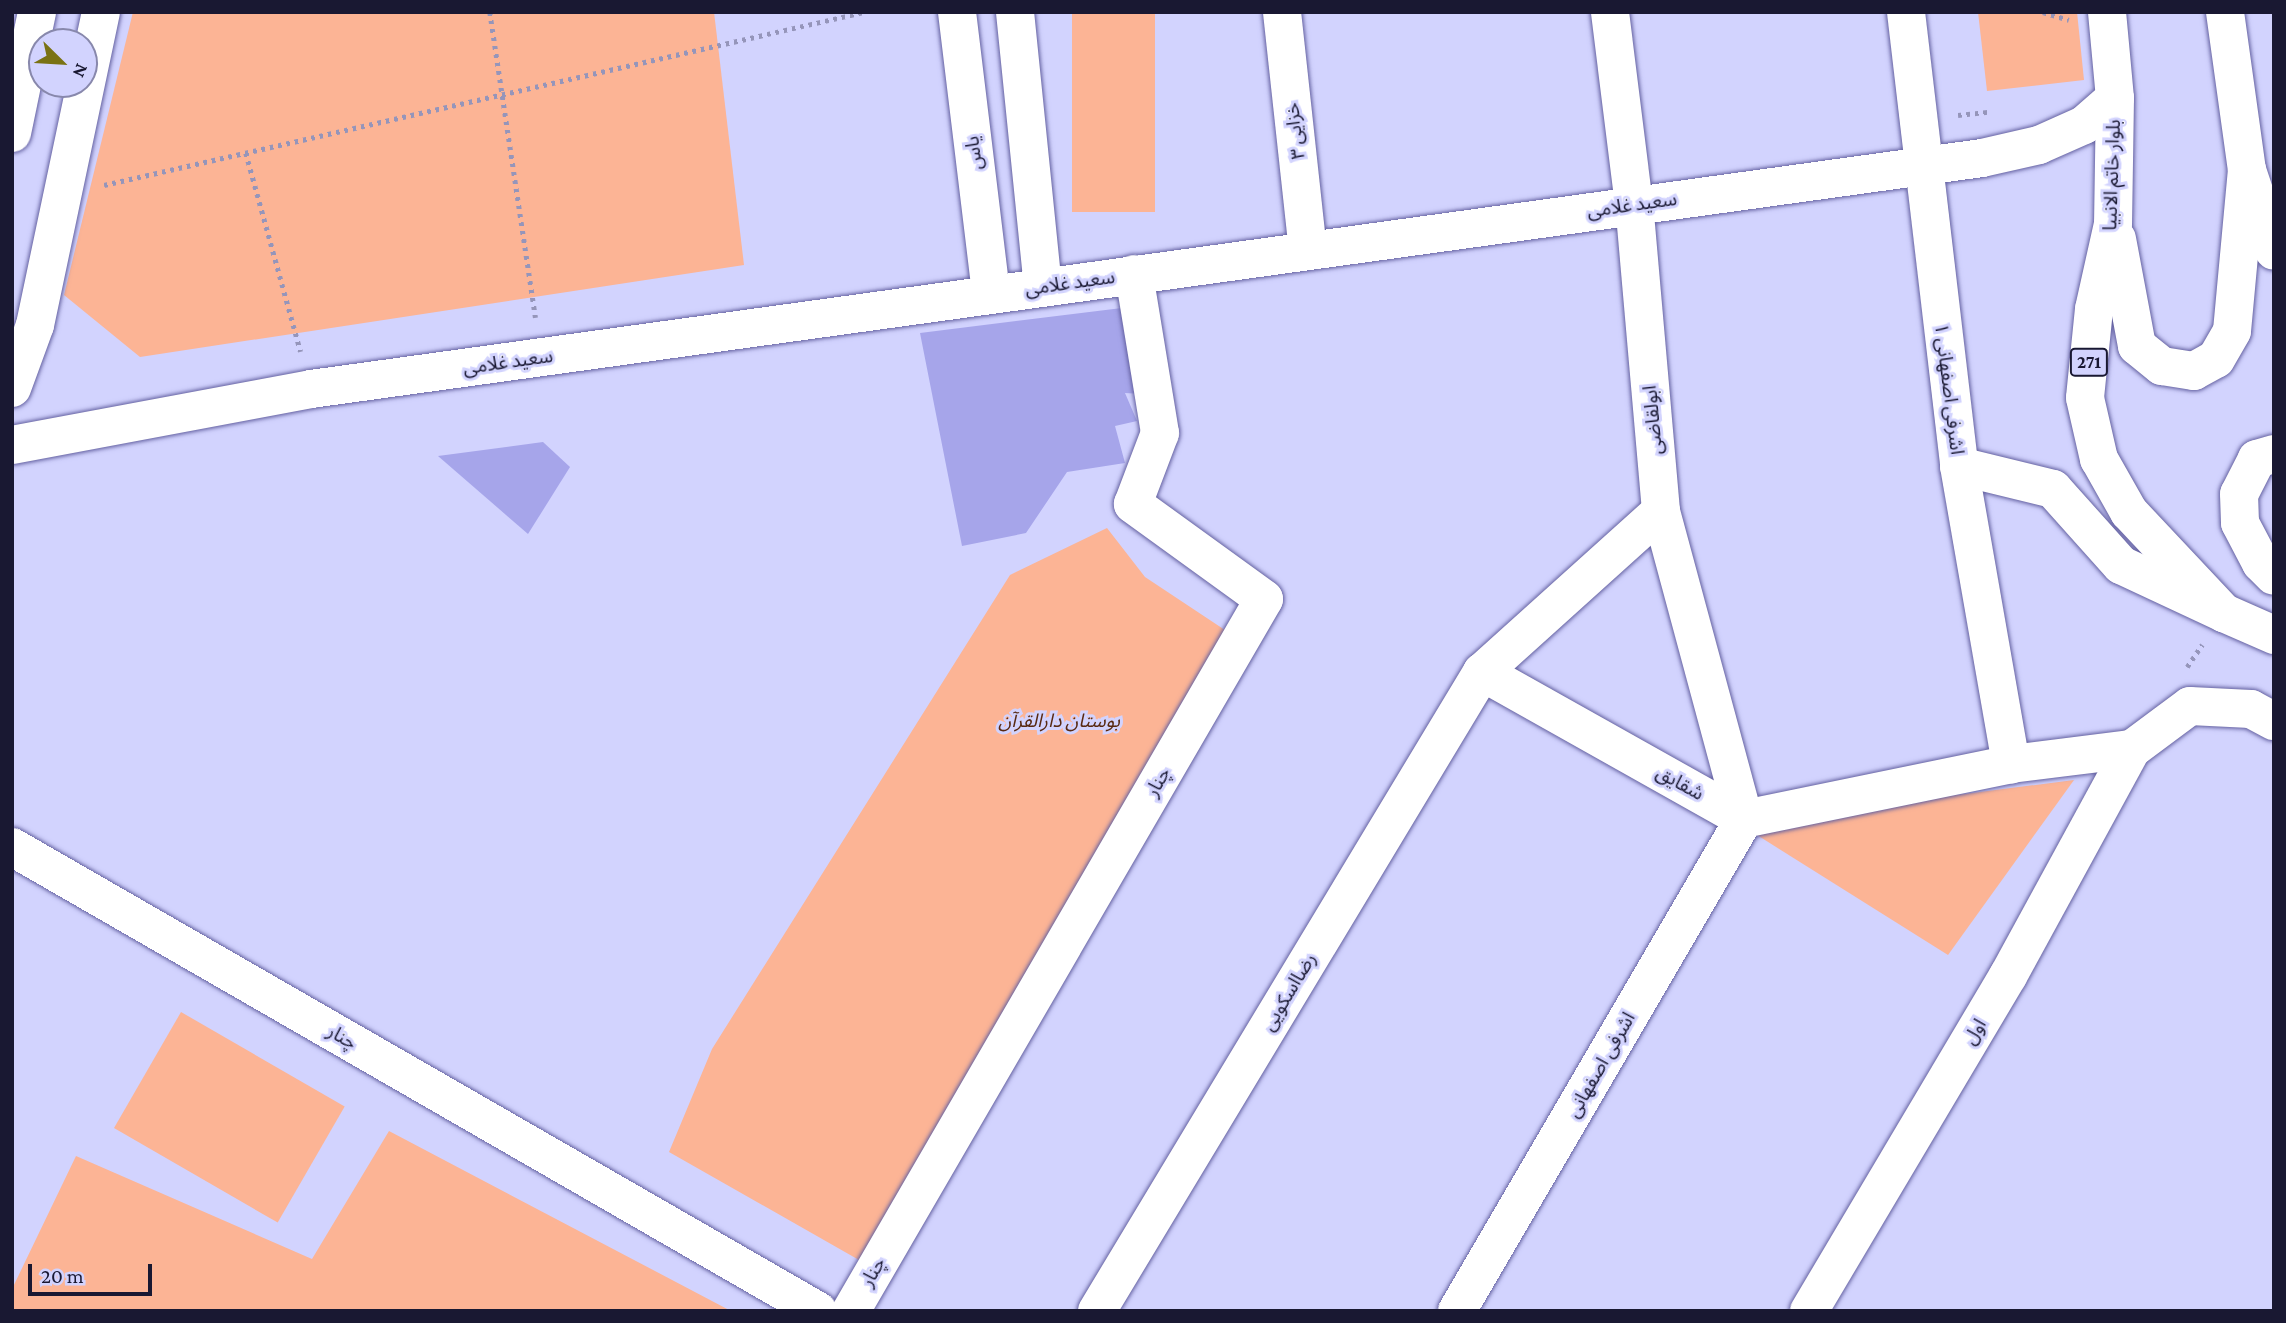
<!DOCTYPE html>
<html>
<head>
<meta charset="utf-8">
<style>
  body { margin:0 }
  #map { position:relative; width:2286px; height:1323px; overflow:hidden; background:#d2d3fe; font-family:"Crimson Pro","Noto Sans Arabic",serif }
  div>[style] { position:absolute }
  [style*='--x'] { left:calc(var(--x)*1px); top:calc(var(--y)*1px); width:calc(var(--w)*1px); rotate:calc(var(--a)*1deg) }
  .green>* { inset:0; background:#fcb495; transform-origin:0 0 }
  .building>* { inset:0; background:#a6a5ea }
  .path>* { height:4.5px; margin-top:-2.25px; transform-origin:0; background:repeating-linear-gradient(90deg,#9595ba 0 3.5px,transparent 0 8.5px) }
  .roads { filter:drop-shadow(0 0 2px #6461a1) drop-shadow(0 0 2px #6461a1) }
  .street>* { height:38px; margin:-19px; padding:0 19px; transform-origin:19px; border-radius:19px; background:#fff }
  .primary>* { height:38px; margin:-19px; padding:0 19px; transform-origin:19px; border-radius:19px; background:#fff }
  span { translate:-50% -50%; white-space:nowrap; text-align:center; line-height:1.15; -webkit-text-stroke:6px #d2d3fe; paint-order:stroke }
  .shield-label span { padding:2px 5px; background:#d2d3fe; border:2px solid; border-radius:5px; -webkit-text-stroke-width:0 }
  .shield-label { font-size:18px; color:#191832; font-weight:700 }
  .street-label { font-size:19px; color:#191832 }
  .park-label { font-size:19px; color:#582912; font-style:italic }
  .frame { position:absolute; inset:0; border:14px solid #191832; pointer-events:none }
  .north { position:absolute; left:28px; top:28px; width:70px; height:70px; box-sizing:border-box; background:#d2d3fe; border:2px solid #8888ac; border-radius:50%; rotate:114deg; font-size:19px; font-weight:700; line-height:28px; text-align:center; color:#191832 }
  .north::after { content:''; display:block; margin:auto; width:24px; height:32px; background:#7a7214; clip-path:polygon(50% 0,100% 100%,50% 72%,0 100%) }
  .scale { position:absolute; left:28px; top:1264px; width:124px; height:32px; box-sizing:border-box; border:4px solid #191832; border-top:0; padding-left:9px; font-size:21px; line-height:24px; white-space:nowrap; color:#191832; -webkit-text-stroke:5px #d2d3fe; paint-order:stroke }
</style>
</head>
<body>
<div id="map">
  <div class="green">
    <div style="clip-path:polygon(133px 12px,714px 12px,744px 265px,140px 357px,64px 295px)"></div>
    <div style="left:1072px;top:12px;width:83px;height:200px"></div>
    <div style="clip-path:polygon(1978px 12px,2077px 12px,2084px 80px,1987px 91px)"></div>
    <div style="clip-path:polygon(1107px 528px,1145px 577px,1246px 644px,859px 1260px,669px 1152px,712px 1049px,1010px 575px)"></div>
    <div style="clip-path:polygon(2074px 780px,1948px 955px,1738px 823px)"></div>
    <div style="left:181px;top:1012px;width:189px;height:134px;rotate:30deg"></div>
    <div style="clip-path:polygon(389px 1131px,731px 1311px,12px 1311px,12px 1289px,76px 1156px,312px 1259px)"></div>
  </div>
  <div class="building">
    <div style="clip-path:polygon(1130px 307px,1143px 394px,1125px 393px,1137px 421px,1115px 426px,1125px 463px,1067px 472px,1026px 533px,962px 546px,920px 333px)"></div>
    <div style="clip-path:polygon(543px 442px,570px 467px,528px 534px,438px 456px)"></div>
  </div>
  <div class="path">
    <div style="--x:490;--y:12;--w:309;--a:81.5"></div>
    <div style="--x:2043;--y:12;--w:27;--a:17"></div>
    <div style="--x:1958;--y:115;--w:30;--a:-6"></div>
    <div style="--x:246;--y:153;--w:206;--a:74.6"></div>
    <div style="--x:104;--y:185;--w:779;--a:-12.82"></div>
    <div style="--x:2187;--y:667;--w:27;--a:-56"></div>
  </div>
  <div class="roads">
    <div class="street">
      <div style="--x:957;--y:12;--w:284;--a:83.1"></div>
      <div style="--x:1015;--y:12;--w:276;--a:84.2"></div>
      <div style="--x:1282;--y:12;--w:239;--a:83.8"></div>
      <div style="--x:1906;--y:12;--w:457;--a:83.3"></div>
      <div style="--x:1959;--y:466;--w:303;--a:80.1"></div>
      <div style="--x:12;--y:133;--w:124;--a:-78.3"></div>
      <div style="--x:12;--y:388;--w:67;--a:-69.9"></div>
      <div style="--x:35;--y:325;--w:320;--a:-78.1"></div>
      <div style="--x:12;--y:445;--w:304;--a:-10.6"></div>
      <div style="--x:311;--y:389;--w:1687;--a:-7.87"></div>
      <div style="--x:1982;--y:158;--w:58;--a:-12.8"></div>
      <div style="--x:2039;--y:145;--w:49;--a:-24"></div>
      <div style="--x:2084;--y:125;--w:41;--a:-41.1"></div>
      <div style="--x:1959;--y:466;--w:97;--a:13.7"></div>
      <div style="--x:2053;--y:489;--w:102;--a:48.2"></div>
      <div style="--x:2121;--y:565;--w:114;--a:25"></div>
      <div style="--x:1661;--y:511;--w:241;--a:138"></div>
      <div style="--x:1482;--y:672;--w:300;--a:29.3"></div>
      <div style="--x:1744;--y:819;--w:273;--a:-11.6"></div>
      <div style="--x:2011;--y:764;--w:122;--a:-7.1"></div>
      <div style="--x:12;--y:847;--w:930;--a:29.93"></div>
      <div style="--x:851;--y:1311;--w:823;--a:-59.88"></div>
      <div style="--x:1264;--y:599;--w:162;--a:-144.1"></div>
      <div style="--x:1133;--y:504;--w:76;--a:-69.2"></div>
      <div style="--x:1160;--y:433;--w:161;--a:-99.3"></div>
      <div style="--x:1097;--y:1311;--w:746;--a:-58.93"></div>
      <div style="--x:1457;--y:1311;--w:570;--a:-59.74"></div>
      <div style="--x:1744;--y:819;--w:319;--a:-105.1"></div>
      <div style="--x:1661;--y:511;--w:307;--a:-95"></div>
      <div style="--x:1634;--y:205;--w:194;--a:-97.1"></div>
      <div style="--x:1809;--y:1311;--w:390;--a:-59.3"></div>
      <div style="--x:2008;--y:976;--w:259;--a:-61.4"></div>
      <div style="--x:2132;--y:749;--w:72;--a:-36.6"></div>
      <div style="--x:2190;--y:706;--w:61;--a:2.8"></div>
      <div style="--x:2251;--y:709;--w:26;--a:28"></div>
    </div>
    <div class="primary">
      <div style="--x:2107;--y:12;--w:86;--a:84.7"></div>
      <div style="--x:2115;--y:98;--w:126;--a:90.9"></div>
      <div style="--x:2113;--y:224;--w:87;--a:102.6"></div>
      <div style="--x:2094;--y:309;--w:89;--a:95.8"></div>
      <div style="--x:2085;--y:398;--w:63;--a:77.1"></div>
      <div style="--x:2099;--y:459;--w:61;--a:60.5"></div>
      <div style="--x:2129;--y:512;--w:139;--a:46.8"></div>
      <div style="--x:2224;--y:613;--w:55;--a:23.7"></div>
      <div style="--x:2225;--y:12;--w:160;--a:82.1"></div>
      <div style="--x:2247;--y:170;--w:85;--a:71.6"></div>
      <div style="--x:2117;--y:239;--w:109;--a:79.4"></div>
      <div style="--x:2137;--y:346;--w:32;--a:39"></div>
      <div style="--x:2162;--y:366;--w:32;--a:9"></div>
      <div style="--x:2194;--y:371;--w:25;--a:-29"></div>
      <div style="--x:2216;--y:359;--w:32;--a:-60"></div>
      <div style="--x:2232;--y:331;--w:162;--a:-84.7"></div>
      <div style="--x:2274;--y:454;--w:18;--a:164"></div>
      <div style="--x:2257;--y:459;--w:39;--a:117"></div>
      <div style="--x:2239;--y:494;--w:29;--a:88"></div>
      <div style="--x:2240;--y:523;--w:45;--a:62.3"></div>
      <div style="--x:2261;--y:563;--w:18;--a:45"></div>
    </div>
  </div>
  <div class="shield-label">
    <span style="left:2089px;top:362px">271</span>
  </div>
  <div class="street-label">
    <span style="left:1295px;top:131px;rotate:-96deg">خزایی ۳</span>
    <span style="left:974px;top:153px;rotate:-97deg">یاس</span>
    <span style="left:2112px;top:175px;rotate:-88deg">بلوار خاتم الانبیا</span>
    <span style="left:1632px;top:205px;rotate:-8deg">سعید غلامی</span>
    <span style="left:1070px;top:283px;rotate:-8deg">سعید غلامی</span>
    <span style="left:508px;top:362px;rotate:-8deg">سعید غلامی</span>
    <span style="left:1949px;top:389px;rotate:83deg">اشرفی اصفهانی ۱</span>
    <span style="left:1653px;top:420px;rotate:-95deg">ابولقاضی</span>
    <span style="left:1158px;top:782px;rotate:-60deg">چنار</span>
    <span style="left:1680px;top:783px;rotate:29deg">شقایق</span>
    <span style="left:1289px;top:992px;rotate:-59deg">رضااسکویی</span>
    <span style="left:1975px;top:1032px;rotate:-59deg">اول</span>
    <span style="left:342px;top:1037px;rotate:30deg">چنار</span>
    <span style="left:1601px;top:1065px;rotate:-60deg">اشرفی اصفهانی</span>
    <span style="left:873px;top:1272px;rotate:-60deg">چنار</span>
  </div>
  <div class="park-label">
    <span style="left:1059px;top:721px">بوستان دارالقرآن</span>
  </div>
  <div class="frame"></div>
  <div class="north">N</div>
  <div class="scale">20 m</div>
</div>
</body>
</html>
